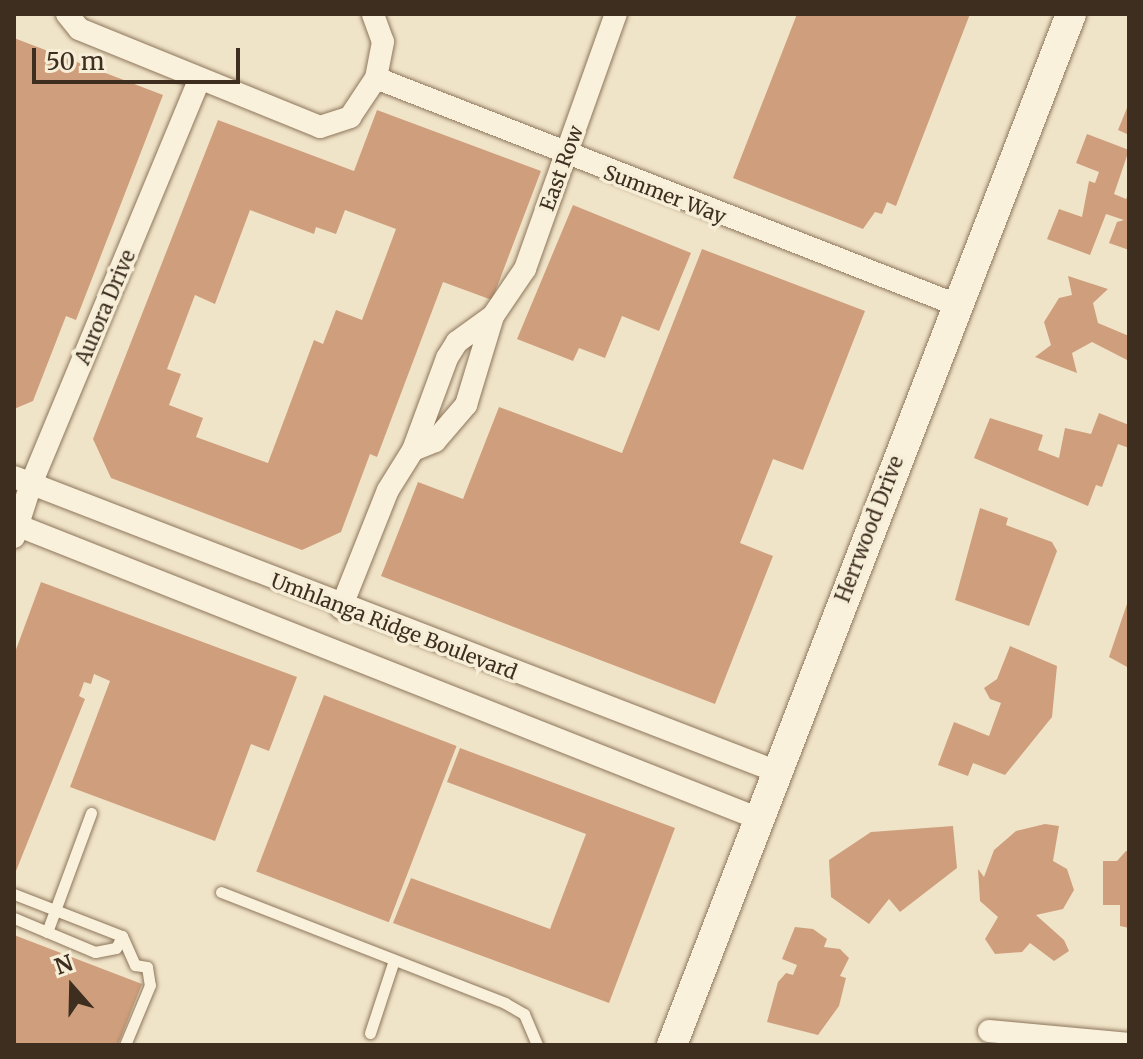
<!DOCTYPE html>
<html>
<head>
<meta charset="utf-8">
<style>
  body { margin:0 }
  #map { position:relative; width:1143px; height:1059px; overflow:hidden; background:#f0e4c8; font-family:Merriweather,serif }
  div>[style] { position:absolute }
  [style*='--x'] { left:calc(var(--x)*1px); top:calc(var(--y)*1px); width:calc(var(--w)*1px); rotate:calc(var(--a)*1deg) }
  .building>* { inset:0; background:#cf9f7d; transform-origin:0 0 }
  .roads { filter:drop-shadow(0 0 2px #8d765c) drop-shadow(0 0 2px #8d765c) }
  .lane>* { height:11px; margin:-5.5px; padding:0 5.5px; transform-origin:5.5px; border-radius:5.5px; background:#faf1dc }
  .street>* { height:22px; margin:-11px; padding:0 11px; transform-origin:11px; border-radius:11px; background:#faf1dc }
  .secondary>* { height:30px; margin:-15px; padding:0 15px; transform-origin:15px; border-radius:15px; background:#faf1dc }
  span { translate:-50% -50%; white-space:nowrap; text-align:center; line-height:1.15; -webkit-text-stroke:7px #f7eed8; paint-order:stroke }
  .street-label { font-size:20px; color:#3d2e20 }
  .frame { position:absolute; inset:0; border:16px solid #3d2e20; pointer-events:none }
  .north { position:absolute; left:32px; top:947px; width:80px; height:80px; -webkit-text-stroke:6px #f7eed8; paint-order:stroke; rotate:340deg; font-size:22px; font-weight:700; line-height:32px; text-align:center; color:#3d2e20 }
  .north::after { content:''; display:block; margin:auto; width:28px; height:36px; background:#3d2e20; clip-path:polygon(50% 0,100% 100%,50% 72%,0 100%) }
  .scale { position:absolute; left:32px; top:48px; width:208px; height:36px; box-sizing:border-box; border:4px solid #3d2e20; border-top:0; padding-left:10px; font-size:24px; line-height:28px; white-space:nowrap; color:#3d2e20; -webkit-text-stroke:6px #f7eed8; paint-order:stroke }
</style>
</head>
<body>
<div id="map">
  <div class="building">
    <div style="clip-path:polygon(797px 14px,970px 14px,896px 206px,887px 202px,882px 214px,875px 212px,863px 229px,733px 178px)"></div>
    <div style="clip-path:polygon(14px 38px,163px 95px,76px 320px,66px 316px,33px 401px,14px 409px)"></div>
    <div style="clip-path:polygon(1129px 103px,1129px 135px,1118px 130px)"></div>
    <div style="clip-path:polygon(evenodd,377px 110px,541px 171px,492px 300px,443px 282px,377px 457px,370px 454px,341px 532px,302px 550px,111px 478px,93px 439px,218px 120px,354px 171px,377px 110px,250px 210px,314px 234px,316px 227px,336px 234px,345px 210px,396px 229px,362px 320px,336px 310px,323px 344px,314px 340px,268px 463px,196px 437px,203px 418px,169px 405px,181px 374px,167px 369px,195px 295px,215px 304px,250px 210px)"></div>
    <div style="clip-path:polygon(1087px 134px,1129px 150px,1114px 194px,1126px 199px,1129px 193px,1129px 250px,1109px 243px,1117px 222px,1124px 220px,1106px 214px,1090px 255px,1047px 239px,1059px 209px,1082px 217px,1089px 181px,1095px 183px,1099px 172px,1076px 163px)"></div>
    <div style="clip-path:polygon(573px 205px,691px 253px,659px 331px,622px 316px,605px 358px,579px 348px,573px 361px,517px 339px)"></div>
    <div style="clip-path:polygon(702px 249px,865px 311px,803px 470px,773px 459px,740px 543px,773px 556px,715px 704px,381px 576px,418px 482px,463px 499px,499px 407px,622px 453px)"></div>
    <div style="clip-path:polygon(1068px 276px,1108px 289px,1093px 303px,1098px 323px,1129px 336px,1129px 361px,1092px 342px,1072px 353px,1077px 373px,1035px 357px,1051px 345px,1044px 322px,1059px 298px,1072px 295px)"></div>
    <div style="clip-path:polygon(1099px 413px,1129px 425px,1129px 448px,1118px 444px,1102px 487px,1096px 485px,1088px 506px,974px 458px,990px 418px,1043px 435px,1038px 450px,1059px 458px,1065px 428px,1091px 434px)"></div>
    <div style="clip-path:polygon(980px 508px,1008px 518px,1006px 525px,1052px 542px,1057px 551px,1029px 626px,955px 600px)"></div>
    <div style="clip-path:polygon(41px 582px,297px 677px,269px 751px,251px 744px,215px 841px,70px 787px,110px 681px,94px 674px,91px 684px,84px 682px,79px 696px,85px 699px,14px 876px,14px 655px)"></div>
    <div style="clip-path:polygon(1129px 598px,1129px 668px,1109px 657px)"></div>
    <div style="clip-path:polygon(1010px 646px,1057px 666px,1052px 717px,1005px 775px,973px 763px,968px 776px,938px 765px,954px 722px,989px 736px,1001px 703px,990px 699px,984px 688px,997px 679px)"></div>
    <div style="left:324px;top:695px;width:142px;height:189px;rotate:21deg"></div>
    <div style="clip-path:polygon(460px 748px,675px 828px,609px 1003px,393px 923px,411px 878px,550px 929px,586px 834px,447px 782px)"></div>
    <div style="clip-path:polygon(1045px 824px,1059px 826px,1053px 861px,1067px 869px,1074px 890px,1063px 909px,1036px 915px,1064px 940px,1069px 951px,1054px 961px,1030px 943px,1022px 952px,995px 954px,985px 939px,998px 917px,980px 901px,978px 869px,984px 877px,994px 850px,1016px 831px)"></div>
    <div style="clip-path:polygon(953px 826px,957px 868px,900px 912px,889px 899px,869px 924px,831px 897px,829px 860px,871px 832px)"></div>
    <div style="clip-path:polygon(1126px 851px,1129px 851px,1129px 928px,1120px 926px,1120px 905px,1103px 905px,1103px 861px,1117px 861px)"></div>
    <div style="clip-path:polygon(795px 927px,813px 929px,827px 939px,824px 947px,840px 949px,849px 958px,840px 976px,846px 978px,839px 1006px,818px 1035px,767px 1022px,778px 982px,786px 973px,793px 975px,797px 965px,782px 959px)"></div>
    <div style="clip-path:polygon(14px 935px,142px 984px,118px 1045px,14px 1045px)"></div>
  </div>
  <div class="roads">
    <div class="lane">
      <div style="--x:221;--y:892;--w:305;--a:21.3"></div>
      <div style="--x:505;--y:1003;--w:22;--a:30"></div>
      <div style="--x:524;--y:1014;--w:34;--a:67"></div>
      <div style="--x:14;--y:894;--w:116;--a:21.3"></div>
      <div style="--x:122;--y:936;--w:32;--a:66"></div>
      <div style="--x:135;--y:965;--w:12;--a:9"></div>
      <div style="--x:147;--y:967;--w:18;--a:81"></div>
      <div style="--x:150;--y:985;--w:65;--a:112.6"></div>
      <div style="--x:14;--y:918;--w:88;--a:22.8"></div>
      <div style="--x:95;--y:952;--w:21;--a:-11"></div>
      <div style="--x:116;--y:948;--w:13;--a:-63"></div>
      <div style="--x:47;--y:932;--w:127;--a:-69.7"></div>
      <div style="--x:370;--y:1033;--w:77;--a:-71.8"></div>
    </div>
    <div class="street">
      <div style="--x:67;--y:14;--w:19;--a:51"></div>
      <div style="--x:79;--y:29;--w:260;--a:22.1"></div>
      <div style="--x:320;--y:127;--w:32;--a:-18"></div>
      <div style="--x:350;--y:117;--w:47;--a:-56.3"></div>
      <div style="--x:376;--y:78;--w:37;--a:-79"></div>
      <div style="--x:383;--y:42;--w:30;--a:-110"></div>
      <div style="--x:376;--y:78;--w:624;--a:21.34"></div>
      <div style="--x:413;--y:450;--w:24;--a:-22"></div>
      <div style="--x:435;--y:441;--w:48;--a:-49.3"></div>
      <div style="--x:466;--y:405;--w:93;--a:-73.1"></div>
      <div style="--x:14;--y:477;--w:816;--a:21.12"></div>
      <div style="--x:14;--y:524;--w:799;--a:21.59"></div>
      <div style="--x:14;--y:537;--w:56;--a:-72.2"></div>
      <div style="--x:31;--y:484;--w:439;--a:-67.4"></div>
      <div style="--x:341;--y:608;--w:127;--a:-68.3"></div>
      <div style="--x:388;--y:490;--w:47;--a:-58"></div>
      <div style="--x:413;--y:450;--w:98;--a:-69.7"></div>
      <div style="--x:447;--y:358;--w:19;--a:-58"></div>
      <div style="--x:457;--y:342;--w:44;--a:-35.8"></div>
      <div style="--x:493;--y:316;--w:57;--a:-55.8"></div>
      <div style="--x:525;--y:269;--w:271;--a:-70.4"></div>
      <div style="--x:989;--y:1031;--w:141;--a:5.3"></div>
    </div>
    <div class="secondary">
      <div style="--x:672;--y:1045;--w:1106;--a:-68.84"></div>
    </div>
  </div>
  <div class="street-label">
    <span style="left:561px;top:168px;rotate:-70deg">East Row</span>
    <span style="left:665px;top:194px;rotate:21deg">Summer Way</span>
    <span style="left:105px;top:307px;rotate:-67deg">Aurora Drive</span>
    <span style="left:869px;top:529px;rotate:-69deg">Herrwood Drive</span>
    <span style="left:394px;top:626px;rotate:21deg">Umhlanga Ridge Boulevard</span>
  </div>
  <div class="frame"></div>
  <div class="north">N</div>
  <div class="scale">50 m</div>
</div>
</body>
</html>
